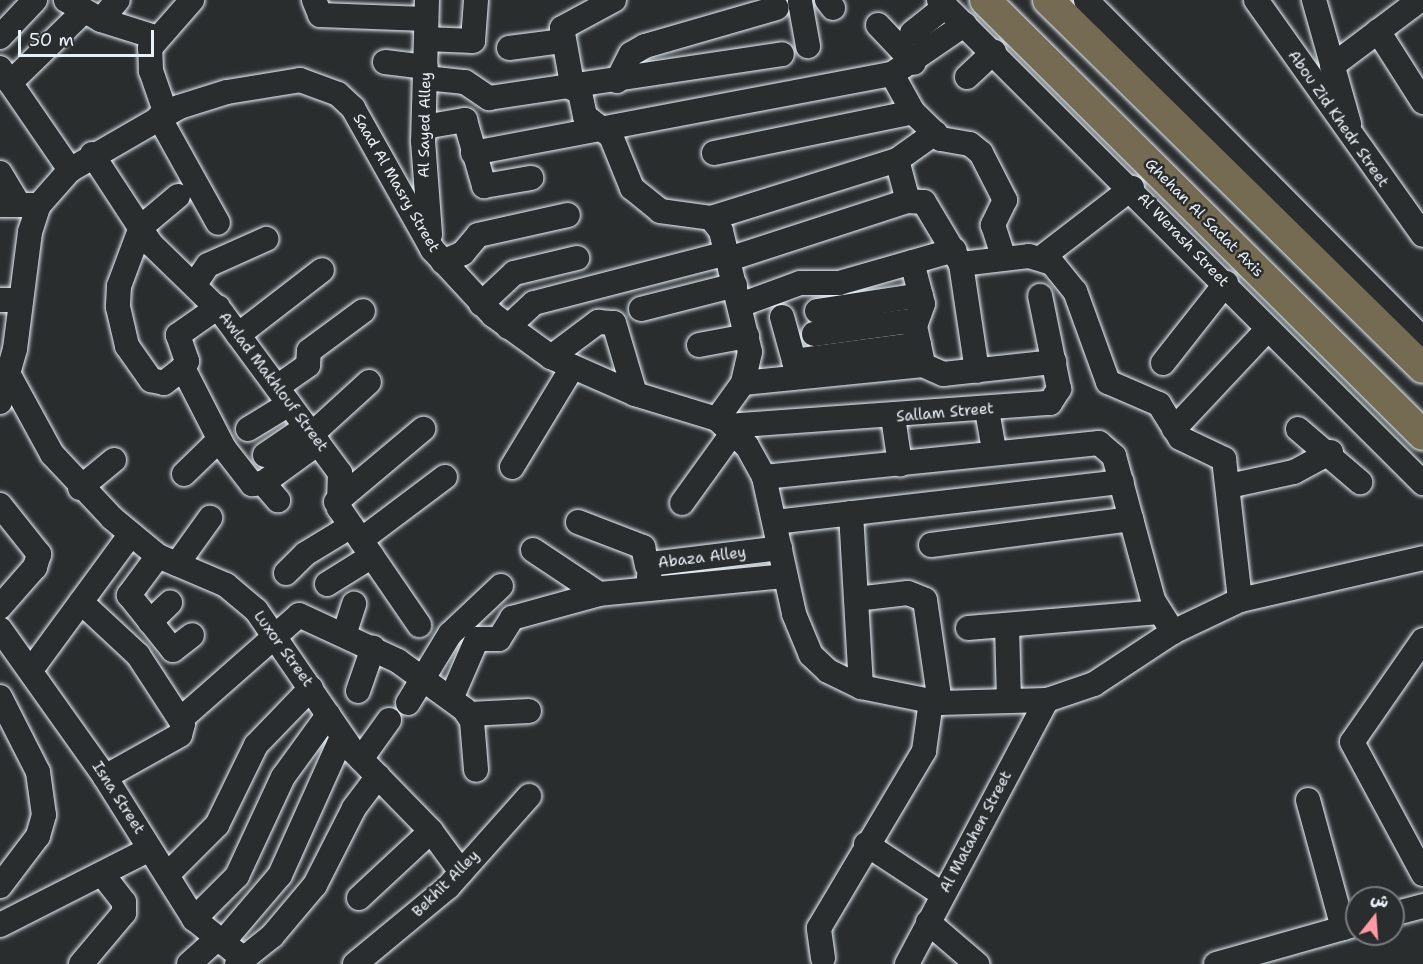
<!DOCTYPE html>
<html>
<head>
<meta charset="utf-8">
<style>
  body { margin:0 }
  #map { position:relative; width:1423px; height:964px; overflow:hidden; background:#2a2d2e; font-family:"Shantell Sans","Playpen Sans Arabic",sans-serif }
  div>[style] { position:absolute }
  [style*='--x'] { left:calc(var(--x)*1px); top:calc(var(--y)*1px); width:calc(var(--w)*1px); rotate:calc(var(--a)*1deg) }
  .roads { filter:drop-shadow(0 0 2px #e8f1f8) drop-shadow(0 0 2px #e8f1f8) }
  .minor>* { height:24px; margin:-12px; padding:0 12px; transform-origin:12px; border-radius:12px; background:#2a2d2e }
  .major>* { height:30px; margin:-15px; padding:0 15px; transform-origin:15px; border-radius:15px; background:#746b52 }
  span { translate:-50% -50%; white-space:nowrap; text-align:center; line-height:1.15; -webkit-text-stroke:5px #2a2d2e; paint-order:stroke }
  .street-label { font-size:15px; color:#e8f1f8 }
  .north { position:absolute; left:1345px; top:886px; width:60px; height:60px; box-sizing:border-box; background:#2a2d2e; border:2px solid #767b7f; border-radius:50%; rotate:17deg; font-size:16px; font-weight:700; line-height:24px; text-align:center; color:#e8f1f8 }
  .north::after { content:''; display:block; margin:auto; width:21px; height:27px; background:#ff9aa2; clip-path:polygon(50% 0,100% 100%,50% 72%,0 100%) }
  .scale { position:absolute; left:18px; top:30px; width:136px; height:27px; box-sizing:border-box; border:3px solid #e8f1f8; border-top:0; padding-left:8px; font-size:18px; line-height:21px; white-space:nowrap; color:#e8f1f8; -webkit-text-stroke:4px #2a2d2e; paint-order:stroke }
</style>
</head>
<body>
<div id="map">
  <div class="roads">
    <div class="minor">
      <div style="--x:66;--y:0;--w:40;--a:29.7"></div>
      <div style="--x:101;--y:20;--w:57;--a:17.5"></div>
      <div style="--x:314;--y:0;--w:16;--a:68"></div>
      <div style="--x:320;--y:15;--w:105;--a:2.2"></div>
      <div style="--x:427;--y:0;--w:141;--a:91.6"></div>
      <div style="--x:423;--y:141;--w:94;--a:85.7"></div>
      <div style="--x:827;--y:0;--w:10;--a:53"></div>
      <div style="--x:939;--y:0;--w:684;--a:44.94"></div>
      <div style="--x:1086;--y:0;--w:478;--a:45.2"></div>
      <div style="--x:1256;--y:0;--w:288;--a:54.6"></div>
      <div style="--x:1314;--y:0;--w:129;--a:74.2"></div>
      <div style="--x:800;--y:2;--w:45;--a:79.7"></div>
      <div style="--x:101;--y:20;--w:26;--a:-50"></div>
      <div style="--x:878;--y:25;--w:52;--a:46.5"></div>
      <div style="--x:1378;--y:31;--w:84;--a:57.6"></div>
      <div style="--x:912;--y:33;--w:43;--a:-38.5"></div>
      <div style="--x:0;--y:37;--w:51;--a:-46.6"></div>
      <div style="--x:426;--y:39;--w:47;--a:2.4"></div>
      <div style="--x:473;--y:41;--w:41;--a:-85.8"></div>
      <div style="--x:509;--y:48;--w:53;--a:-7.5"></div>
      <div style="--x:385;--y:62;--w:41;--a:7"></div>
      <div style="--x:1332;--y:66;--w:110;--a:-36.9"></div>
      <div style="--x:0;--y:68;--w:124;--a:55.5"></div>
      <div style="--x:892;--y:74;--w:43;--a:61.1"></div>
      <div style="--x:913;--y:112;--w:39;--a:44"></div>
      <div style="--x:941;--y:139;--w:29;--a:10"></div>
      <div style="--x:970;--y:144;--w:14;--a:39"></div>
      <div style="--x:981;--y:153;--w:53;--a:62.9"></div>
      <div style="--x:1005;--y:200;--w:28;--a:116"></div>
      <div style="--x:993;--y:225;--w:35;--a:72"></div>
      <div style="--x:967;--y:77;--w:37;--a:-43"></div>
      <div style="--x:426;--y:78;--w:39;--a:6"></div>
      <div style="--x:465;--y:82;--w:29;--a:34"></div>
      <div style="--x:489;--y:98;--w:296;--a:-8.5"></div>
      <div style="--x:617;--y:81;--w:30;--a:-63"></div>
      <div style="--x:631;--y:54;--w:16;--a:-30"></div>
      <div style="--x:645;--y:46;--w:137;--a:-16.1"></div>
      <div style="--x:10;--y:83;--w:103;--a:-44.2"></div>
      <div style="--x:579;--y:88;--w:29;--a:78"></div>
      <div style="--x:585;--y:116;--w:33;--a:38"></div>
      <div style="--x:611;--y:136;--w:56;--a:68"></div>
      <div style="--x:632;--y:188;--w:36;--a:39"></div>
      <div style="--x:660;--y:211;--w:51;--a:7.8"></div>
      <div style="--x:711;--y:218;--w:16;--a:52"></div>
      <div style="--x:721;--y:231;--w:124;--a:76.5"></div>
      <div style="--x:750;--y:352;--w:32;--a:103"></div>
      <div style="--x:743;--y:383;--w:44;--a:125.8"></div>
      <div style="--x:573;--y:89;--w:62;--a:-100.2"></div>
      <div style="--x:562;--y:28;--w:59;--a:-28.3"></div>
      <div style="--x:166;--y:114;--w:46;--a:-109.2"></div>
      <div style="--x:151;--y:71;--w:23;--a:-92"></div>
      <div style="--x:150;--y:48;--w:64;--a:-48.8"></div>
      <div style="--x:159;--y:117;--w:121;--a:60.9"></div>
      <div style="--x:424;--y:127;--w:42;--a:-9.7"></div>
      <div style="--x:465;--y:120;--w:69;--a:73.9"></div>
      <div style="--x:484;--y:186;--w:48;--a:-9.7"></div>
      <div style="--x:473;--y:153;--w:426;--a:-10.7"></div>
      <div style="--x:892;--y:74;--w:88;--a:-34.4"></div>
      <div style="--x:714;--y:153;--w:203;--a:-11.6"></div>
      <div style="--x:92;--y:154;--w:108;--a:56.8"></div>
      <div style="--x:151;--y:244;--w:99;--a:44.2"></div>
      <div style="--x:222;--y:313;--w:199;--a:53.6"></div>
      <div style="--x:340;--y:473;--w:35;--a:92"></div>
      <div style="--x:339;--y:508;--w:142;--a:55.6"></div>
      <div style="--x:0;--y:173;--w:37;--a:59"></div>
      <div style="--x:178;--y:196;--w:48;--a:140"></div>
      <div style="--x:141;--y:227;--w:63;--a:110.4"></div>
      <div style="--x:119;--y:286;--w:21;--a:93"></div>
      <div style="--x:118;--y:307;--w:40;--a:77"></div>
      <div style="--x:127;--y:346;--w:42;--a:54.8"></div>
      <div style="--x:151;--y:380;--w:13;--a:13"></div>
      <div style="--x:164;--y:383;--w:24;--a:-38"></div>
      <div style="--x:908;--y:201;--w:42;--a:-105"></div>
      <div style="--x:897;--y:160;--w:47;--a:-35.4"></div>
      <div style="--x:0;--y:205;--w:39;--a:0"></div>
      <div style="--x:711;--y:218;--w:195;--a:-17.3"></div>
      <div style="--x:1041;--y:258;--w:115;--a:-37.6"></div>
      <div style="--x:729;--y:259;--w:188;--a:-18"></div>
      <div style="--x:908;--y:201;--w:16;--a:4"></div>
      <div style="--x:924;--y:202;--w:72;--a:59.2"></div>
      <div style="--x:961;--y:264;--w:108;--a:81.5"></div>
      <div style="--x:443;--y:262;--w:22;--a:-24"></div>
      <div style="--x:463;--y:253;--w:23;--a:-50"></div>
      <div style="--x:478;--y:235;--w:92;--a:-12.5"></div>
      <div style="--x:912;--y:262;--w:43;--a:75.3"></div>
      <div style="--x:923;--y:304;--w:23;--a:110"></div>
      <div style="--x:915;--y:326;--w:35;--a:78"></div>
      <div style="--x:961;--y:264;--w:68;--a:-6.7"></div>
      <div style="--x:1029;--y:256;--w:24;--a:17"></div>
      <div style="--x:1052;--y:263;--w:36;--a:51"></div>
      <div style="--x:1075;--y:291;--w:97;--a:70.1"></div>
      <div style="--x:1108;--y:382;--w:56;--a:23.3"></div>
      <div style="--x:1159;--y:404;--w:40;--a:58"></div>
      <div style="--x:1180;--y:438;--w:49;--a:25.5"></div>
      <div style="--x:1224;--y:459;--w:142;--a:83.5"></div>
      <div style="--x:195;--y:284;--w:23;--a:-56"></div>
      <div style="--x:208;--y:265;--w:64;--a:-24.1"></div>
      <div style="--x:0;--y:300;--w:21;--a:0"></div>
      <div style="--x:481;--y:304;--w:45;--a:-43.2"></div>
      <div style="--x:514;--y:273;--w:65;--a:-13.4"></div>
      <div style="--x:740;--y:305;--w:64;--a:-20.1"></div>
      <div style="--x:800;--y:283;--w:39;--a:0"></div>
      <div style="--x:839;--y:283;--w:120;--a:-16"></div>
      <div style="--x:218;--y:307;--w:49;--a:145"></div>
      <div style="--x:178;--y:335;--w:28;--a:71"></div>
      <div style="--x:187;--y:361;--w:8;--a:120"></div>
      <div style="--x:183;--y:368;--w:90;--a:62.9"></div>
      <div style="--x:224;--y:448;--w:46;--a:52.1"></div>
      <div style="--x:252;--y:484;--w:11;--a:-5"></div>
      <div style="--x:263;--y:483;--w:23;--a:49"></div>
      <div style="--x:641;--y:309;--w:97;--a:-14.3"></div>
      <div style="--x:817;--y:311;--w:105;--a:-8.7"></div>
      <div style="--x:782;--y:317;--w:60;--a:74.6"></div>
      <div style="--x:508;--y:327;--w:35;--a:-43"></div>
      <div style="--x:534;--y:303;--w:199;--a:-14.5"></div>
      <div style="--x:814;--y:334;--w:103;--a:-7.8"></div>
      <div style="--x:238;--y:335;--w:106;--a:-37.7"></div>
      <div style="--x:699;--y:345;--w:49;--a:-10.6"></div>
      <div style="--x:551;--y:357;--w:59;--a:-36.7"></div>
      <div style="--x:598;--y:322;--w:16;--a:4"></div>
      <div style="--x:614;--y:323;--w:74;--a:73.5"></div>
      <div style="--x:794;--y:361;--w:126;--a:-7.7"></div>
      <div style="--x:1163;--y:363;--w:102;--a:-51.8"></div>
      <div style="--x:10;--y:377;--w:88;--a:61.4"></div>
      <div style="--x:52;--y:454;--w:88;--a:46.8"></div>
      <div style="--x:112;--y:518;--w:60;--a:39.6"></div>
      <div style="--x:158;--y:556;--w:74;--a:23.1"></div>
      <div style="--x:226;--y:585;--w:39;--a:40"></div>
      <div style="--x:256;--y:610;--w:171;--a:55.5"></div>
      <div style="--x:353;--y:751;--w:112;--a:45.7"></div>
      <div style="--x:431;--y:831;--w:51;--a:53.8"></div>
      <div style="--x:743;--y:383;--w:181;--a:-5.7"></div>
      <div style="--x:923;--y:365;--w:22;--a:24"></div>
      <div style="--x:943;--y:374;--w:112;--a:-6.2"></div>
      <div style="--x:277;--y:387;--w:38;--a:-35"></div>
      <div style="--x:308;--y:365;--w:14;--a:-86"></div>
      <div style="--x:309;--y:351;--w:67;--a:-36.5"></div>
      <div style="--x:0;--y:402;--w:55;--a:-74.2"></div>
      <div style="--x:15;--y:349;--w:118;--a:-82.7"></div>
      <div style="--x:30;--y:232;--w:28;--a:-72"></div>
      <div style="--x:39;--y:205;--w:47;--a:-48.5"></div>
      <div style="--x:70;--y:170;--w:126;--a:-30"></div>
      <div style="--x:179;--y:107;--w:50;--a:-17.4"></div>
      <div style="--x:227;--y:92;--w:74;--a:-9.3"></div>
      <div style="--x:300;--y:80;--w:40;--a:20.2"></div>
      <div style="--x:338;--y:94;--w:21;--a:43"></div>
      <div style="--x:353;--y:108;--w:162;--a:60.7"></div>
      <div style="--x:432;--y:249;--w:90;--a:47.3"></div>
      <div style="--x:493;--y:315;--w:72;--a:35.9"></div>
      <div style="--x:551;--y:357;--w:92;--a:23.8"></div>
      <div style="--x:635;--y:394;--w:86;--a:17"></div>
      <div style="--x:717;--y:419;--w:40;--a:42"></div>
      <div style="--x:747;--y:446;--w:35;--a:61"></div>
      <div style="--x:764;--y:477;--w:140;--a:77.6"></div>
      <div style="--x:794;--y:614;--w:44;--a:67.5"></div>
      <div style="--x:811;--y:655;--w:23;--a:43"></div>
      <div style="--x:828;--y:671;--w:37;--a:26"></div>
      <div style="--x:861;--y:687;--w:81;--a:11.4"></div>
      <div style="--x:940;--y:703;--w:107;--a:-1.6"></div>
      <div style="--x:1047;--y:700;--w:50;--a:-18.8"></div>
      <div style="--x:1094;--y:684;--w:95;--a:-33.4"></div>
      <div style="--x:1173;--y:632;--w:74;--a:-25.5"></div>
      <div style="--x:1240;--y:600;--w:188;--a:-12.9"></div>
      <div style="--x:987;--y:410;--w:41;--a:80.1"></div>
      <div style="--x:893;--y:417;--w:48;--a:81.5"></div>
      <div style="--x:727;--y:426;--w:324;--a:-4.1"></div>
      <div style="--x:1050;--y:403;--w:17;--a:-57"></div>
      <div style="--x:1059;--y:389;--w:95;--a:-101.5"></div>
      <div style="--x:248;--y:429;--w:48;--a:-31.4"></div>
      <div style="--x:1174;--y:429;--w:134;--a:-46.8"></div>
      <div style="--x:1298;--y:429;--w:82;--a:40.5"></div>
      <div style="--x:312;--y:434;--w:77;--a:-42.4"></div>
      <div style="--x:265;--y:455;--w:50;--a:-34.3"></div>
      <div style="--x:512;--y:467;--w:116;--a:-58.8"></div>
      <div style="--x:184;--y:474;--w:49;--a:-44.2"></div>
      <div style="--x:764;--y:477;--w:337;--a:-5.8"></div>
      <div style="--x:1099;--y:443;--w:20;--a:41"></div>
      <div style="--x:1114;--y:456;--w:149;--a:74.8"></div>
      <div style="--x:1153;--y:600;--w:38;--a:58"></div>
      <div style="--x:263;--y:483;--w:68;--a:-36"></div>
      <div style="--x:1229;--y:486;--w:66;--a:-12.2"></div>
      <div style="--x:1294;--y:472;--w:42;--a:-28.4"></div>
      <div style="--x:80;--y:488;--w:44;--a:-39.5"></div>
      <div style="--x:336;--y:502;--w:114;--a:-40"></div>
      <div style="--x:682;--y:503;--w:89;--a:-54.2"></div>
      <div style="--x:0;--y:505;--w:63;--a:51.5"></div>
      <div style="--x:39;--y:554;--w:14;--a:107"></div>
      <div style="--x:35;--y:567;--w:53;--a:131.2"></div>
      <div style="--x:851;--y:513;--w:174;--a:86.7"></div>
      <div style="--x:578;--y:522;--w:70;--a:21"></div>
      <div style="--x:643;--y:547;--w:19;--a:78"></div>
      <div style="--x:775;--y:522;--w:349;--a:-6.6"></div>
      <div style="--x:361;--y:540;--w:105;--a:-36.9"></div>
      <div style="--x:931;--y:545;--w:202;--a:-7.4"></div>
      <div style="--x:533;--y:550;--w:79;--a:33.7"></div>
      <div style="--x:158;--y:556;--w:49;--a:126.6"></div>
      <div style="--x:129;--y:595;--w:70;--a:51.3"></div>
      <div style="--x:173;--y:650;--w:24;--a:-38"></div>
      <div style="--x:177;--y:564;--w:57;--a:-54.3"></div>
      <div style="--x:286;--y:573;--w:27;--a:-45"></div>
      <div style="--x:305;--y:554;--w:54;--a:-31.3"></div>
      <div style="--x:327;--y:584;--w:53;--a:-31.9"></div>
      <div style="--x:648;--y:589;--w:25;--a:-85"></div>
      <div style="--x:650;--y:564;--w:131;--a:-7"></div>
      <div style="--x:856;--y:599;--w:52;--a:-6.6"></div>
      <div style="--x:908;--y:593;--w:18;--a:22"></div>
      <div style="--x:925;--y:600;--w:104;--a:81.7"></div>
      <div style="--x:81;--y:602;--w:78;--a:42.9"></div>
      <div style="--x:138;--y:655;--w:82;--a:56.9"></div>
      <div style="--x:183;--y:724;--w:11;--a:105"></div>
      <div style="--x:180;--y:735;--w:86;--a:150.8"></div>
      <div style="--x:150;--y:622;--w:28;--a:-44"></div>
      <div style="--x:1007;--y:625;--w:76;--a:88.5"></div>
      <div style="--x:968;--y:628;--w:192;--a:-4.8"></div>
      <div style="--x:0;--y:629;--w:181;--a:54.6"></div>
      <div style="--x:105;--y:777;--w:168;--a:57.9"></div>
      <div style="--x:194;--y:919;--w:64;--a:38.7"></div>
      <div style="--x:344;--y:635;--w:33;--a:-72"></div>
      <div style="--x:1423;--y:640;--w:124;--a:124.8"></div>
      <div style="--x:1352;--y:742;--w:150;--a:61.7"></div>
      <div style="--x:31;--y:670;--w:167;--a:-53.7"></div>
      <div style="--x:358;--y:691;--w:46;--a:-70.8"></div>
      <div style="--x:0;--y:697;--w:84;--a:63.1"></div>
      <div style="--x:38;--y:772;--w:43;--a:82.1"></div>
      <div style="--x:44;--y:815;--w:22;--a:106"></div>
      <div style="--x:38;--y:836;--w:63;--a:127.2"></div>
      <div style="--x:451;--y:699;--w:65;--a:-66.6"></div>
      <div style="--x:477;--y:639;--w:22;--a:0"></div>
      <div style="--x:499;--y:639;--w:25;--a:-58"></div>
      <div style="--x:512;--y:618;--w:90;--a:-15.4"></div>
      <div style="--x:599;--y:594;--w:187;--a:-5.5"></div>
      <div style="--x:408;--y:703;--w:81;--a:-58.7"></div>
      <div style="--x:450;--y:634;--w:70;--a:-43.3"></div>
      <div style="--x:469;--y:714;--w:60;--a:-2.9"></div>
      <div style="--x:181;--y:719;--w:157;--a:-41.4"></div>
      <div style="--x:299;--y:615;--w:109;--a:24.9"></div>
      <div style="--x:398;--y:661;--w:82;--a:36"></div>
      <div style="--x:464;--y:709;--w:14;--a:56"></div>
      <div style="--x:472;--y:721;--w:49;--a:85.3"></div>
      <div style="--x:361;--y:759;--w:48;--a:-54.3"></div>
      <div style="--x:1308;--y:800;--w:133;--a:74.7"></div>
      <div style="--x:866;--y:844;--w:91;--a:33.3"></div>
      <div style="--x:167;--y:875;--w:71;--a:-45"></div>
      <div style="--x:217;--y:825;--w:89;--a:-64"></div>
      <div style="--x:256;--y:745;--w:79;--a:-46"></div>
      <div style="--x:359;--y:898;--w:98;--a:-42.9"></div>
      <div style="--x:1393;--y:914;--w:31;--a:-15"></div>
      <div style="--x:194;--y:919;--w:61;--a:-45"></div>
      <div style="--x:237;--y:876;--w:109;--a:-65.1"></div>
      <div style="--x:283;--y:777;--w:77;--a:-54"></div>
      <div style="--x:928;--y:922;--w:65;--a:40.6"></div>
      <div style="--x:0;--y:925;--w:168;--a:-26.9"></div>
      <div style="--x:222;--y:943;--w:89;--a:-49.5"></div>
      <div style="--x:280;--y:875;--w:151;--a:-65.8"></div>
      <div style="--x:823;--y:958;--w:30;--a:-98"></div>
      <div style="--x:819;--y:928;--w:206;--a:-59.3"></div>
      <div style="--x:924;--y:751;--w:50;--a:-82"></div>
      <div style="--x:81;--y:964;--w:67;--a:-49.9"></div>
      <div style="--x:124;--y:913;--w:11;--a:-90"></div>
      <div style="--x:124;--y:902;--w:33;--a:-128"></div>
      <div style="--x:189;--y:964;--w:38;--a:-42"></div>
      <div style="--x:237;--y:964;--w:45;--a:-38.7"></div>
      <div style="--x:272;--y:936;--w:67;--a:-49.9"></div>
      <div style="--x:315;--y:885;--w:86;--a:-63.1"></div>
      <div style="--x:354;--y:808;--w:40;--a:-53"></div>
      <div style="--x:355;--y:964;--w:121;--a:-39.6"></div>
      <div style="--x:448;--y:887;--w:122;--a:-48.3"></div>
      <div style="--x:907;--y:964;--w:299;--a:-62.1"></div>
      <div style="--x:1216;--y:964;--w:147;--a:-15.8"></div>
    </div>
    <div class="major">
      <div style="--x:985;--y:0;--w:617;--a:44.8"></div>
      <div style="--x:1048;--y:0;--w:525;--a:44.46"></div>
    </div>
  </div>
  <div class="street-label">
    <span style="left:1338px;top:119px;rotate:55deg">Abou Zid Khedr Street</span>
    <span style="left:425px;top:125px;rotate:-89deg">Al Sayed Alley</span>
    <span style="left:396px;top:183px;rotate:60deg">Saad Al Masry Street</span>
    <span style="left:1204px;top:218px;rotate:45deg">Ghehan Al Sadat Axis</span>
    <span style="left:1183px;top:240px;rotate:46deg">Al Werash Street</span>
    <span style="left:273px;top:382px;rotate:53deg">Awlad Makhlouf Street</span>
    <span style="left:945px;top:413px;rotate:-5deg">Sallam Street</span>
    <span style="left:702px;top:558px;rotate:-7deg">Abaza Alley</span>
    <span style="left:283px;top:649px;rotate:54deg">Luxor Street</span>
    <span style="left:118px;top:798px;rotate:57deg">Isna Street</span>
    <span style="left:976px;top:832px;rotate:-62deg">Al Matahen Street</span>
    <span style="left:446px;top:884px;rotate:-45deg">Bekhit Alley</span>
  </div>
  <div class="north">ش</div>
  <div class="scale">50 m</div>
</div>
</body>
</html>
